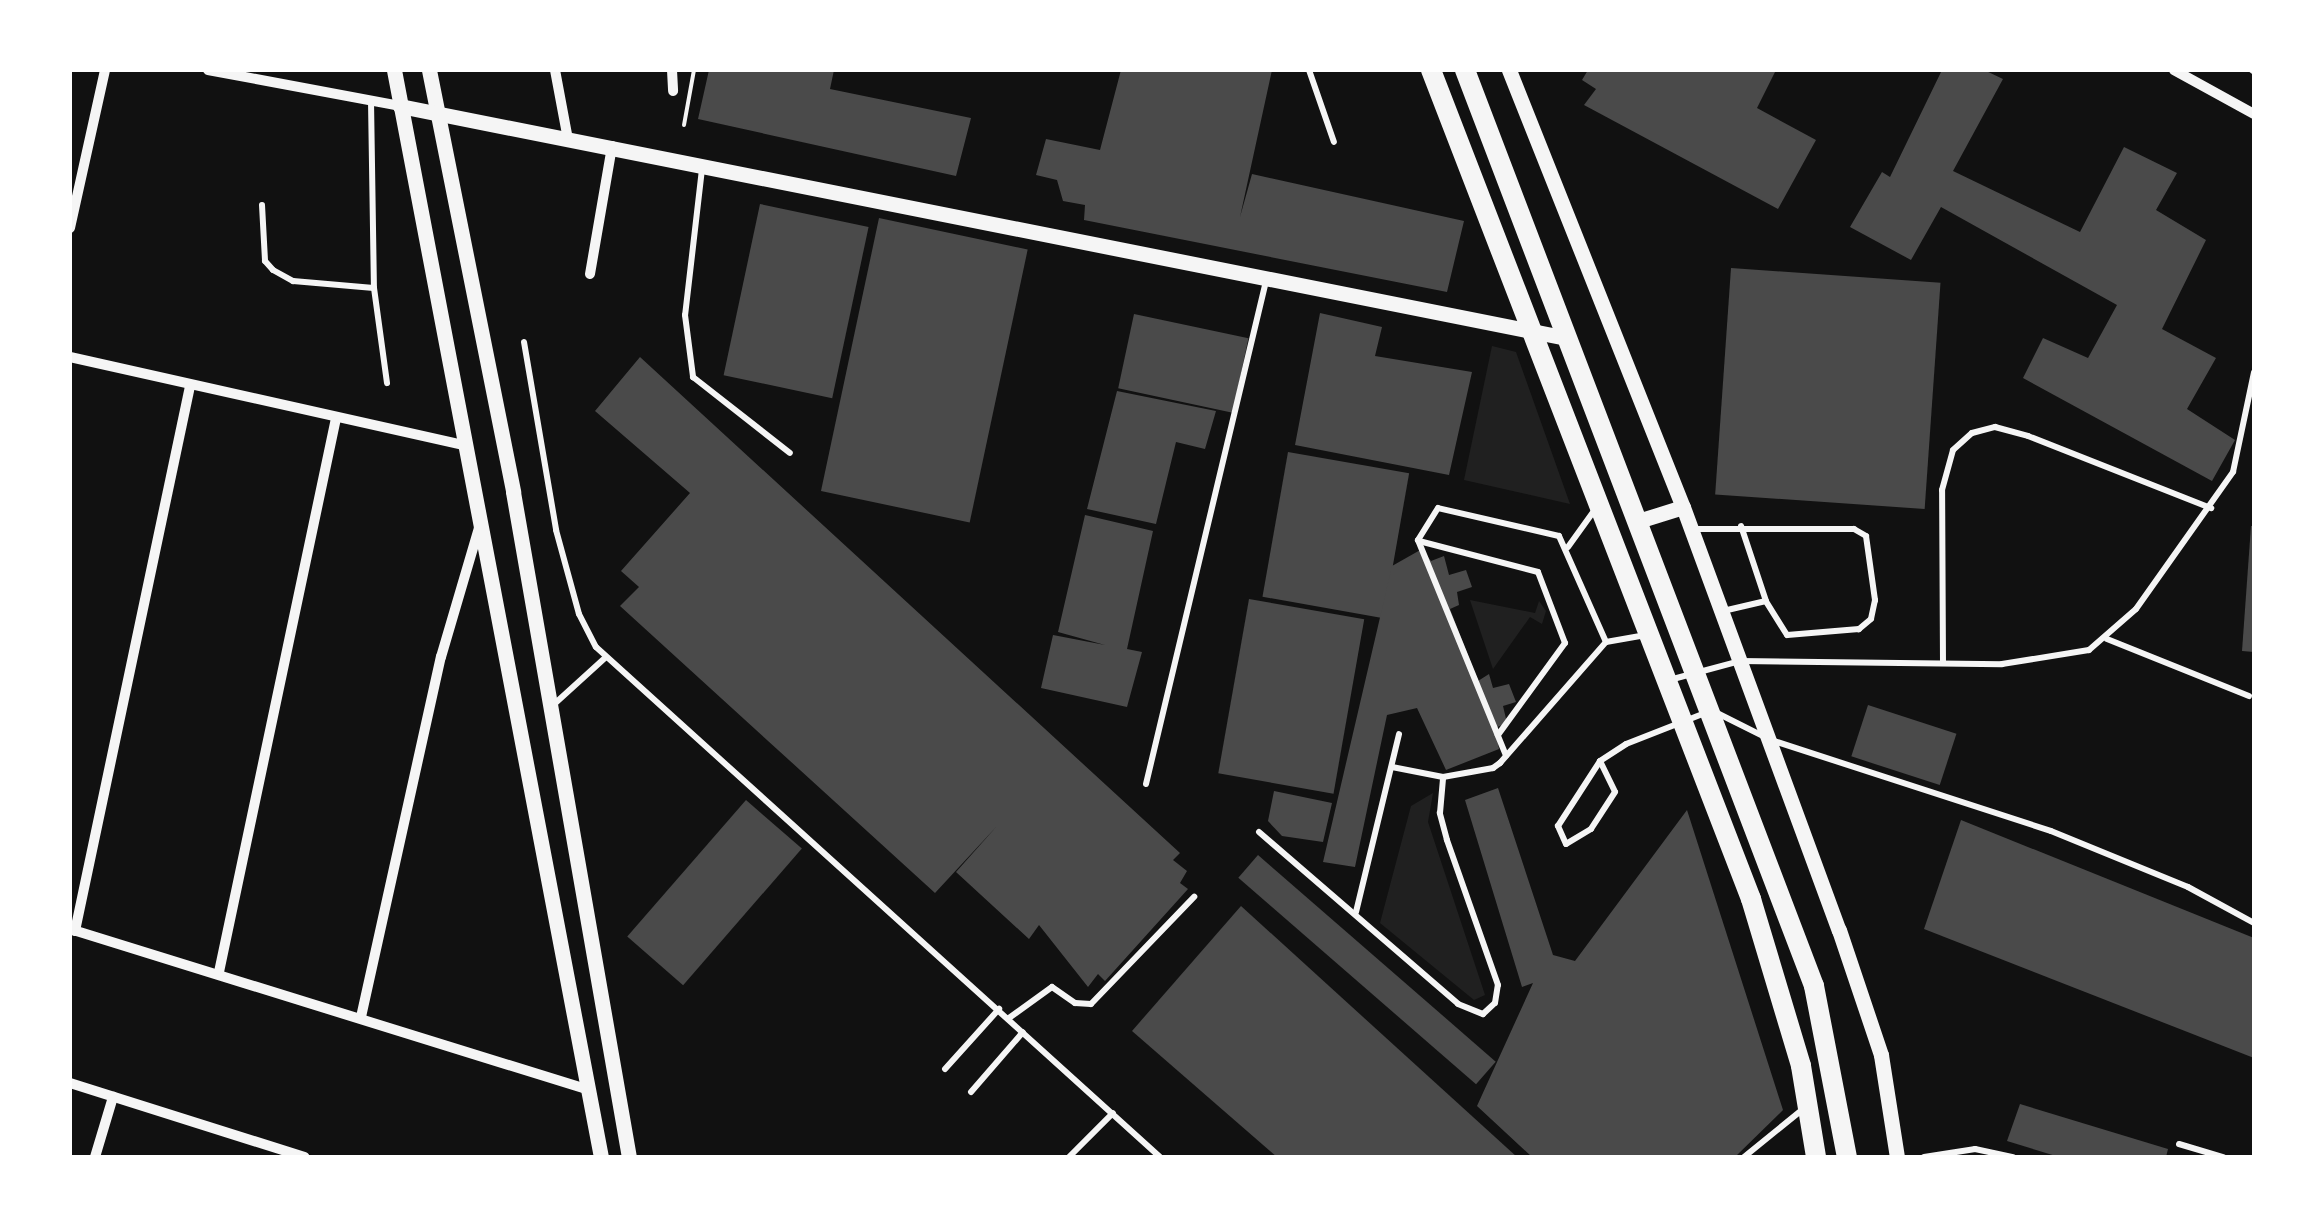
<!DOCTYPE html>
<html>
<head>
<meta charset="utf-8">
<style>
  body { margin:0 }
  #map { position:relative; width:2324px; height:1227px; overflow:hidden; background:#111; font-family:Montserrat,sans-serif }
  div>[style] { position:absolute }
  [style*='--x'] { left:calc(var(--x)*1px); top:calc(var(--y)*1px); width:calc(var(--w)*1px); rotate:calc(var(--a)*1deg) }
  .green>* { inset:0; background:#202020 }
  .building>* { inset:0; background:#4a4a4a; transform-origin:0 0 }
  .path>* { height:4px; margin:-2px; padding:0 2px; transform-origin:2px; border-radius:2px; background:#f5f5f5 }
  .service>* { height:6px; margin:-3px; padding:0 3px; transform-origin:3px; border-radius:3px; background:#f5f5f5 }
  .minor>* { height:10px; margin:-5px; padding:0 5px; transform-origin:5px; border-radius:5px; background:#f5f5f5 }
  .tertiary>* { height:15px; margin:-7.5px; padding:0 7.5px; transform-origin:7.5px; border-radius:7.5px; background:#f5f5f5 }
  .primary>* { height:20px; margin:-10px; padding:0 10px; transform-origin:10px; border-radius:10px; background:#f5f5f5 }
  span { translate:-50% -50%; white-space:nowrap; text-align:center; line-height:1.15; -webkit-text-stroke:8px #fff; paint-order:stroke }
  .frame { position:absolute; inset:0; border:72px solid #fff; pointer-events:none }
</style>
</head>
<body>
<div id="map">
  <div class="green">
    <div style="clip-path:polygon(1492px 346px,1516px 352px,1570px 504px,1464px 480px)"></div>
    <div style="clip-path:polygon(1470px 600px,1535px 613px,1539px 601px,1546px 611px,1542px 624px,1530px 617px,1493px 669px)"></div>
    <div style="clip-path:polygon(1433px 793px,1428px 822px,1485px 995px,1474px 1000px,1380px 923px,1411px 806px)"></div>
  </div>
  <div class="building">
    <div style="clip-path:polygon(709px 70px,834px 70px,830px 89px,971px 118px,956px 176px,698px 119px)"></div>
    <div style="clip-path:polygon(1121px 70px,1272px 70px,1240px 217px,1252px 174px,1464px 221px,1447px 292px,1084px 220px,1085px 205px,1063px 201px,1057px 180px,1036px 175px,1046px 139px,1100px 150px)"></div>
    <div style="clip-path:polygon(1588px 70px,1776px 70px,1757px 108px,1816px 140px,1778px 209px,1584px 105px,1596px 89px,1582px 80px)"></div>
    <div style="clip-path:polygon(1942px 70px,1984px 70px,2003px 79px,1953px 171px,2080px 232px,2124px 147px,2177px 173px,2156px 210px,2206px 240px,2162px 329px,2216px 358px,2187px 409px,2235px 440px,2212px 481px,2023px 378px,2043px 338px,2088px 358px,2117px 305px,1941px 207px,1911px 260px,1850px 227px,1882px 172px,1890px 177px)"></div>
    <div style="left:760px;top:204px;width:111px;height:175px;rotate:12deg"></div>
    <div style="left:879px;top:218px;width:152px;height:279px;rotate:12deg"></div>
    <div style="left:1731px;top:268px;width:210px;height:227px;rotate:4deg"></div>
    <div style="clip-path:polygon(1320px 313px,1382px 327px,1375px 356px,1472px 372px,1449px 475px,1295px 445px)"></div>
    <div style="left:1134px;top:314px;width:117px;height:76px;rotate:12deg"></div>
    <div style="clip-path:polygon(640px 357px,1180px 853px,1173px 860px,1187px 871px,1180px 883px,1188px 889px,1105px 981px,1098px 974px,1088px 987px,1039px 925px,1029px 939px,956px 872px,997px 826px,935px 893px,620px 606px,639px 587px,621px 571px,690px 493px,595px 411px)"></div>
    <div style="clip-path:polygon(1117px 391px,1216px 411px,1205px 449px,1176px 442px,1156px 524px,1087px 509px)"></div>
    <div style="left:1288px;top:452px;width:123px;height:147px;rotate:10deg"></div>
    <div style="clip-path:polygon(1085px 515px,1153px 531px,1127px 649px,1142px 652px,1127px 707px,1041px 688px,1053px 635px,1105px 645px,1058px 632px)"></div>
    <div style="clip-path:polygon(2251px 526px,2254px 526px,2254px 652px,2242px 651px)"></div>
    <div style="clip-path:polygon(1422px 549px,1431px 561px,1444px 556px,1449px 575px,1466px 570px,1472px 587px,1457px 592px,1459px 605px,1450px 609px,1478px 681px,1489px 674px,1493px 688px,1509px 684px,1516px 702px,1503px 706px,1507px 723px,1495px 728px,1499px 749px,1446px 770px,1417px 708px,1387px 715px,1355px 867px,1323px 862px,1392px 566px)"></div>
    <div style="left:1249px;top:599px;width:117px;height:177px;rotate:10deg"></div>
    <div style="left:1868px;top:705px;width:93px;height:54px;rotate:18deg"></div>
    <div style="clip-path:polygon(1498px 788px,1553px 955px,1575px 961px,1687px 810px,1783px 1110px,1735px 1157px,1532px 1157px,1477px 1106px,1533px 983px,1522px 987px,1465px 800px)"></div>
    <div style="clip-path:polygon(1274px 791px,1332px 803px,1323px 842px,1282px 836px,1268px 821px)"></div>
    <div style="left:746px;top:800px;width:74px;height:181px;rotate:41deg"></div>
    <div style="clip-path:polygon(1961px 820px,2254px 938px,2254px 1058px,1924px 929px)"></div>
    <div style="left:1258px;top:855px;width:315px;height:30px;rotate:41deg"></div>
    <div style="clip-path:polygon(1241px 906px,1517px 1157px,1277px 1157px,1132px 1031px)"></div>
    <div style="clip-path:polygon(2020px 1104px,2168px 1149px,2166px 1157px,2059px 1157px,2007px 1141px)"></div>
  </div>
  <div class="path">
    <div style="--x:2250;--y:70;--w:5;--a:37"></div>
    <div style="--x:684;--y:125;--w:56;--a:-79.7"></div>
  </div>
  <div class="service">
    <div style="--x:1309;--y:70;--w:76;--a:70.9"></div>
    <div style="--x:371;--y:101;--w:187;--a:89.1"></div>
    <div style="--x:374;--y:288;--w:96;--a:82.2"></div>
    <div style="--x:702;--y:169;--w:147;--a:96.6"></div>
    <div style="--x:685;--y:315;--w:63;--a:82.6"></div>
    <div style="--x:693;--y:377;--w:123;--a:38.1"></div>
    <div style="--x:262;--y:205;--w:56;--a:86.9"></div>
    <div style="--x:265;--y:261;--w:12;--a:48"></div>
    <div style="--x:273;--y:270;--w:23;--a:29"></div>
    <div style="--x:293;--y:281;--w:81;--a:4.9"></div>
    <div style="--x:524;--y:342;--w:191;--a:80.3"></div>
    <div style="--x:556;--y:530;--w:87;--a:74.7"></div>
    <div style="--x:579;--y:614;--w:37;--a:63"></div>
    <div style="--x:596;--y:647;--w:760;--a:42.12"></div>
    <div style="--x:1693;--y:529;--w:161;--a:0"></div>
    <div style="--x:1854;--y:529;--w:14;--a:30"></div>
    <div style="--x:1866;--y:536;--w:65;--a:82"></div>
    <div style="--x:1875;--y:600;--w:19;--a:102"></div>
    <div style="--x:1871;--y:619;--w:16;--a:140"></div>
    <div style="--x:1859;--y:629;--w:72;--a:175.2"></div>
    <div style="--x:1787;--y:635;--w:40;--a:-122"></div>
    <div style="--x:1419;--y:541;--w:123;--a:14.6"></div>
    <div style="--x:1538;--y:572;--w:76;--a:69.2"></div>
    <div style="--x:1565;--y:643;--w:114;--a:126.1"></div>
    <div style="--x:1568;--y:547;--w:48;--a:-54.3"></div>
    <div style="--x:1723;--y:611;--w:44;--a:-13.1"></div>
    <div style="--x:1766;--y:601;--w:79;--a:-108.4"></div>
    <div style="--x:2107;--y:639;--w:153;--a:21.9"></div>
    <div style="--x:1606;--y:642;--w:39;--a:-10"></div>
    <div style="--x:1943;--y:663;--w:173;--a:-90.3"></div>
    <div style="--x:1942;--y:490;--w:41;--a:-74.6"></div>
    <div style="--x:1953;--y:450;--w:25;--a:-42"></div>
    <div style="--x:1972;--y:433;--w:24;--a:-15"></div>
    <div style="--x:1995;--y:427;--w:34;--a:15"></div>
    <div style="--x:2028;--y:436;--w:197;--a:21.5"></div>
    <div style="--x:1673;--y:679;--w:69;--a:-15"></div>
    <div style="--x:1740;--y:661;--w:262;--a:0.7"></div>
    <div style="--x:2002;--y:664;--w:88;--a:-9.1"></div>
    <div style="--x:2089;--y:650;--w:62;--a:-41.1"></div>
    <div style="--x:2136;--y:609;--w:168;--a:-54.7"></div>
    <div style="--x:2233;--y:472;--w:102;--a:-78.1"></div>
    <div style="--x:551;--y:707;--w:74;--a:-42.3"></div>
    <div style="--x:1717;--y:713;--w:60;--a:26.6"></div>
    <div style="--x:1771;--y:740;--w:294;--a:18"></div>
    <div style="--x:2051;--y:831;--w:148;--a:22.2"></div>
    <div style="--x:2188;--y:887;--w:75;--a:28.6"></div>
    <div style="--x:1600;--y:761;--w:34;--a:64"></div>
    <div style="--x:1615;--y:792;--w:44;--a:123"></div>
    <div style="--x:1591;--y:829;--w:29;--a:149"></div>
    <div style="--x:1566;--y:844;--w:20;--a:-114"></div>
    <div style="--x:1558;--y:826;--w:77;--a:-57.1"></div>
    <div style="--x:1600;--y:761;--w:31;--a:-33"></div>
    <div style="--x:1626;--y:744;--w:85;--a:-21.4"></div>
    <div style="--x:1392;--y:767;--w:52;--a:11.1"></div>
    <div style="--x:1443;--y:777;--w:51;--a:-10.2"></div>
    <div style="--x:1493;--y:768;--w:9;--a:-36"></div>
    <div style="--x:1500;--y:763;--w:161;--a:-48.8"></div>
    <div style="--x:1606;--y:642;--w:116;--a:-113.9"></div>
    <div style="--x:1559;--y:536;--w:124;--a:-167"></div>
    <div style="--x:1438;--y:508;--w:38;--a:122"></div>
    <div style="--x:1418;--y:540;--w:233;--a:67.8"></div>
    <div style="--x:1146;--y:784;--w:521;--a:-76.58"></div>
    <div style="--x:1259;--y:832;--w:263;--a:40.8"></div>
    <div style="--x:1458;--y:1004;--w:27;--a:22"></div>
    <div style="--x:1483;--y:1014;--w:16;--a:-43"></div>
    <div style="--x:1495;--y:1003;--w:18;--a:-81"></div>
    <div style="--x:1498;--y:985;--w:154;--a:-109.4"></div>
    <div style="--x:1447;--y:840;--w:28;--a:-105"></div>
    <div style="--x:1440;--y:813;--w:36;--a:-85"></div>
    <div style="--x:1356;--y:912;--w:183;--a:-76.4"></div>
    <div style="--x:1009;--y:1018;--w:53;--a:-35.8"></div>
    <div style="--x:1052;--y:987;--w:28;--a:35"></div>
    <div style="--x:1075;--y:1003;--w:16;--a:4"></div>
    <div style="--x:1091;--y:1004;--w:149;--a:-46.1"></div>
    <div style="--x:945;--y:1069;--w:81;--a:-48"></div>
    <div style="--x:971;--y:1092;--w:79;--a:-49.1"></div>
    <div style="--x:2179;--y:1144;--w:46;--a:16.5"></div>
    <div style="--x:1069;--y:1157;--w:62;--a:-45"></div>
    <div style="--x:1744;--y:1157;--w:76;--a:-39.1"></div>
    <div style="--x:1924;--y:1157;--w:52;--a:-8.9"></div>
    <div style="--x:1975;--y:1149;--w:39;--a:12"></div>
  </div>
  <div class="minor">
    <div style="--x:208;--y:70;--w:195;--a:10.6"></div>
    <div style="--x:555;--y:70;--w:65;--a:79.4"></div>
    <div style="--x:672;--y:70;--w:21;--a:87"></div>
    <div style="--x:2174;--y:70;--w:91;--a:28.8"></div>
    <div style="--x:70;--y:228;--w:162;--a:-77.5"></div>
    <div style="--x:590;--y:274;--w:130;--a:-80.2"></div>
    <div style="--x:70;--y:357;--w:407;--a:12.6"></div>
    <div style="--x:70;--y:929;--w:543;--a:17.23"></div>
    <div style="--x:75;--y:931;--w:557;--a:-78.08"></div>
    <div style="--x:219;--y:972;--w:566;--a:-78.07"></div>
    <div style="--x:361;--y:1017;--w:369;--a:-77.5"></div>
    <div style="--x:441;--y:657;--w:134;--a:-73.6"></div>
    <div style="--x:70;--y:1083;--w:246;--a:17.5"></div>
    <div style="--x:95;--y:1157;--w:63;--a:-73.3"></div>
  </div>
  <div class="tertiary">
    <div style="--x:394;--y:70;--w:1107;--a:79.22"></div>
    <div style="--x:429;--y:70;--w:430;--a:78.7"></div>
    <div style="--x:513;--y:492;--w:675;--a:80.11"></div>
    <div style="--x:1509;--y:70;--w:470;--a:68.3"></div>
    <div style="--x:1683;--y:507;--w:451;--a:69.8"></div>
    <div style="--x:1839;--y:930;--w:132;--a:71.4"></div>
    <div style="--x:1881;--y:1055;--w:103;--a:81.1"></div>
    <div style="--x:400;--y:106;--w:1189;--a:11.25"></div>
    <div style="--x:1638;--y:521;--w:47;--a:-17.3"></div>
  </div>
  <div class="primary">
    <div style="--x:1431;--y:70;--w:889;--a:68.89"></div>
    <div style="--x:1751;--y:899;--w:174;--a:73.3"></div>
    <div style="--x:1801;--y:1066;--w:92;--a:80.6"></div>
    <div style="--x:1465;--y:70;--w:980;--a:69.14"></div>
    <div style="--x:1814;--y:986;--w:174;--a:79.1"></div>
  </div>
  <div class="frame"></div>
</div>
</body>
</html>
